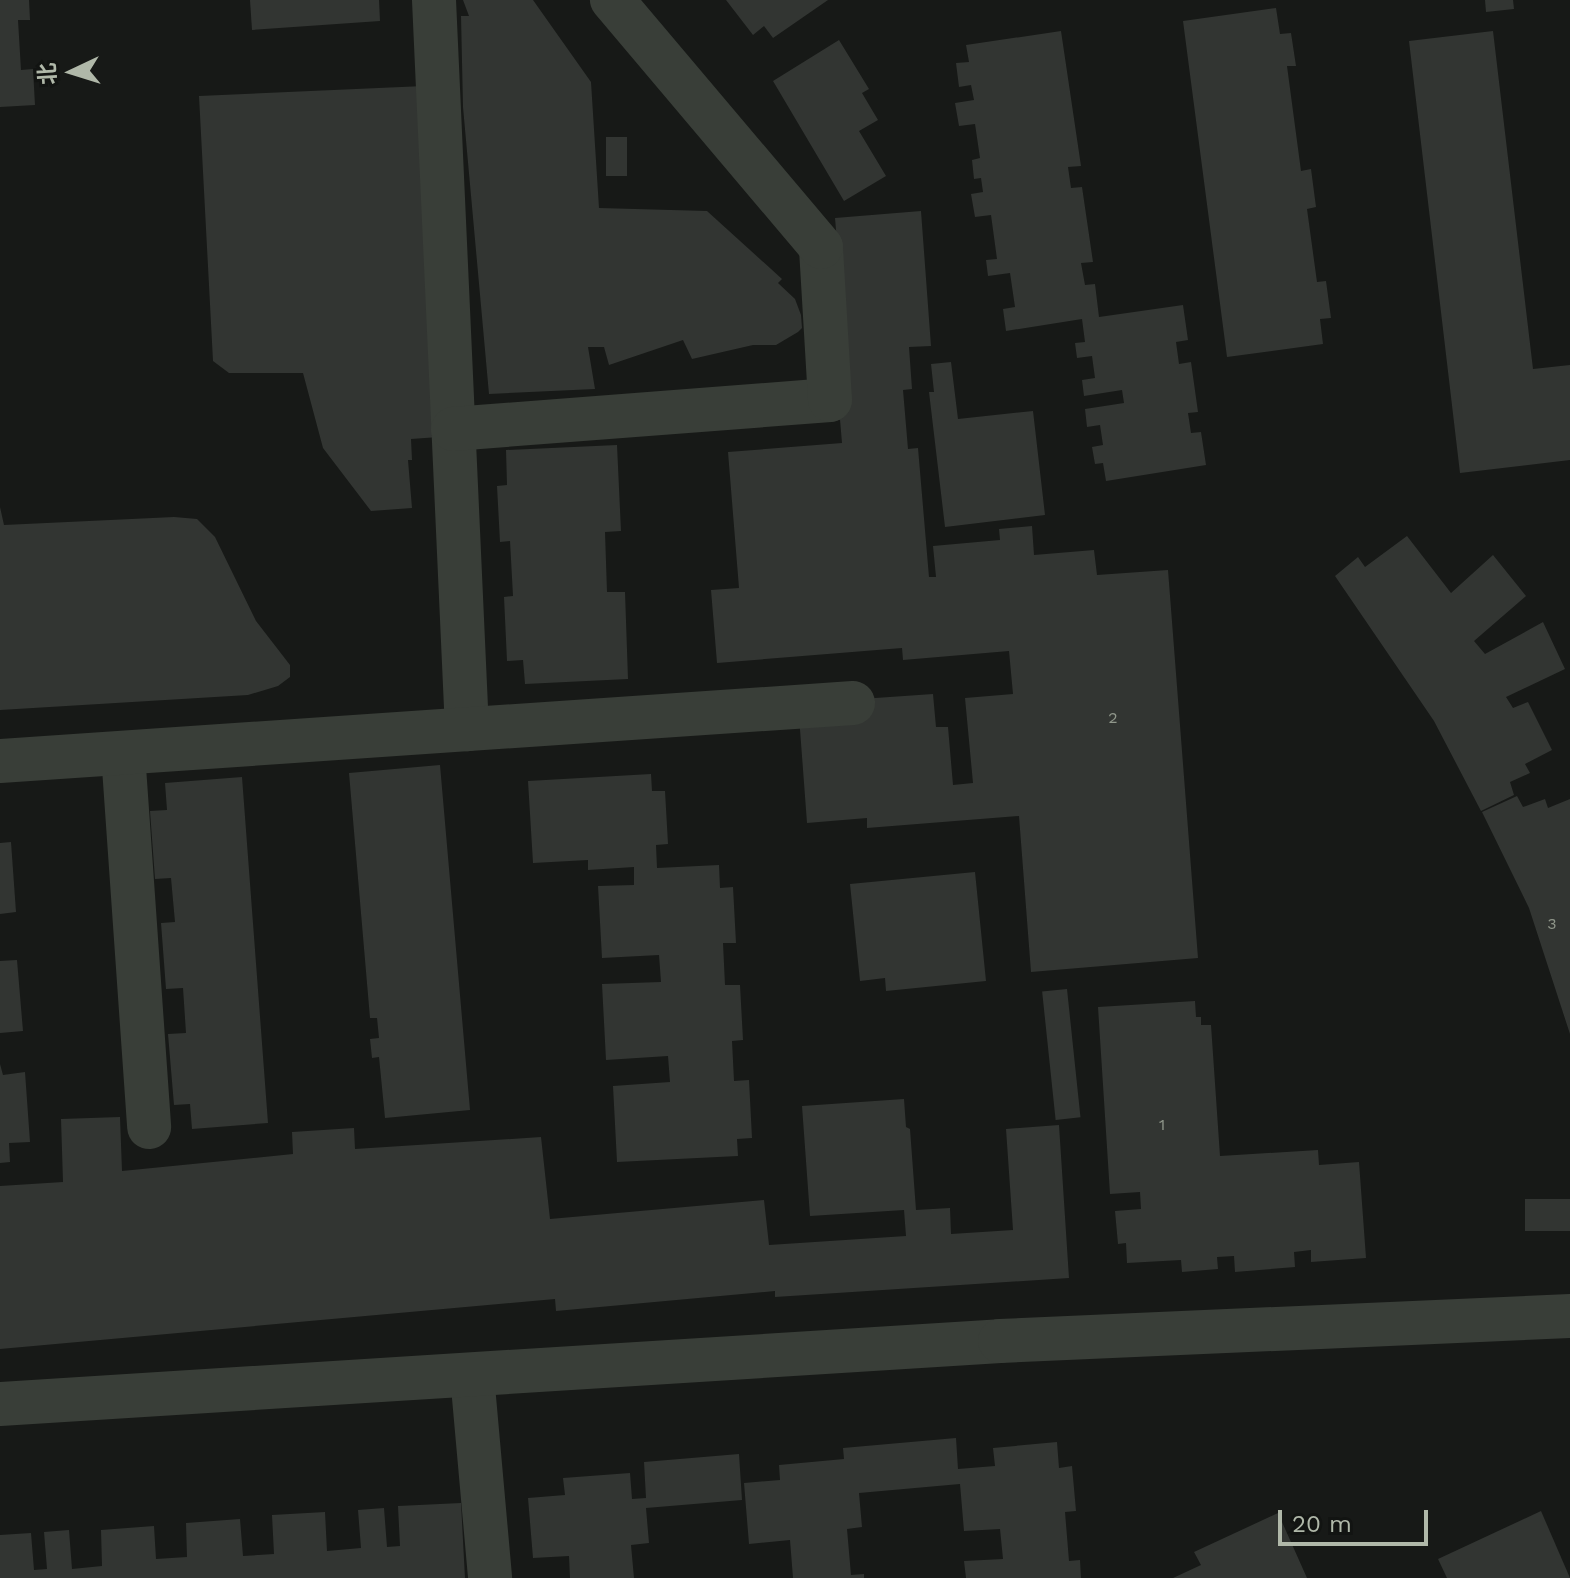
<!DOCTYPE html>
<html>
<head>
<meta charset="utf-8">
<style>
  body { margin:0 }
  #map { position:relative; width:1570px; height:1578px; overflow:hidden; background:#171917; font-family:"Work Sans","Noto Sans SC",sans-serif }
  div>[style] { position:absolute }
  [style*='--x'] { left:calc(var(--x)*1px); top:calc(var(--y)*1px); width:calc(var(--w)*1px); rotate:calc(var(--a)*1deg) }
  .building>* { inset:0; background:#323532; transform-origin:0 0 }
  .minor>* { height:44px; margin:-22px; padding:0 22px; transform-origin:22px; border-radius:22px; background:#393e38 }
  span { translate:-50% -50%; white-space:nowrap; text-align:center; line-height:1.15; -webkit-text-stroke:7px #121412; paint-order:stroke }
  .number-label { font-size:16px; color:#90978b }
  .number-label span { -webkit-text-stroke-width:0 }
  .north { position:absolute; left:32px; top:32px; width:80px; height:80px; -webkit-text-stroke:6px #121412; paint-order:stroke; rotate:266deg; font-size:22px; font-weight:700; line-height:32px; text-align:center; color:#b0b8a9 }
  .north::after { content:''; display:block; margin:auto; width:28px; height:36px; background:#b0b8a9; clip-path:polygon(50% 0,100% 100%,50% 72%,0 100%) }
  .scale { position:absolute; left:1278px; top:1510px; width:150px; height:36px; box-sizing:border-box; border:4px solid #b0b8a9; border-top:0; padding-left:10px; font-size:24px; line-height:28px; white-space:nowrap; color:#b0b8a9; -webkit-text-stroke:6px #121412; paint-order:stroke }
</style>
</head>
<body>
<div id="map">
  <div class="building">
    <div style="clip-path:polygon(0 0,29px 0,30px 20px,18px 20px,21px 70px,33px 69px,35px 105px,0 107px)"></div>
    <div style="clip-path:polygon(250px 0,379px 0,380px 21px,252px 30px)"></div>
    <div style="clip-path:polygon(463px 0,533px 0,591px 82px,599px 208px,707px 211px,782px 279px,778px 283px,795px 299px,801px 315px,802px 328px,798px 332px,776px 345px,753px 345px,692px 359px,683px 340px,609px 365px,604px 347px,588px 347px,595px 389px,489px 394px,463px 107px,461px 16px,469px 16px)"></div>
    <div style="clip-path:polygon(726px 0,828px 0,773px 38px,764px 26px,753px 35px)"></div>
    <div style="clip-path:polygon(1485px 0,1513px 0,1514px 9px,1486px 12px)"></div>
    <div style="clip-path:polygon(1276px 8px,1280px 34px,1291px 33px,1296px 66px,1287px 66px,1301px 171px,1311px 169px,1316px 207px,1307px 209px,1317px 282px,1326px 281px,1331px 318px,1320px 319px,1323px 344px,1227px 357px,1183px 21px)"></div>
    <div style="clip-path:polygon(1061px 31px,1081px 166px,1068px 167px,1071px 188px,1082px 187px,1093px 262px,1081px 263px,1085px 285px,1095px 284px,1099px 317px,1183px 305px,1188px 340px,1176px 342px,1179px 364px,1191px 362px,1198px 412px,1188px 413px,1191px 433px,1201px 432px,1206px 465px,1106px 481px,1103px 463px,1095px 464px,1092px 447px,1103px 445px,1100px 425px,1087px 427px,1085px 409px,1124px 403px,1122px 390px,1084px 396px,1082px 380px,1095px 378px,1092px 356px,1077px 358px,1075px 343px,1085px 342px,1082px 319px,1006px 331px,1003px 309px,1015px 307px,1010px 273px,988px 276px,986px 260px,997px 259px,991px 215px,975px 217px,971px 194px,983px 192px,981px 178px,974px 179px,972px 160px,980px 158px,975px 124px,959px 126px,955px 103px,974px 100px,971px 85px,959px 87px,956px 63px,969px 62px,966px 45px)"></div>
    <div style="clip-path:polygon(1493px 31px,1533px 369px,1570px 365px,1570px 460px,1460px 473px,1409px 41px)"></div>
    <div style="clip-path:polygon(839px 40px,869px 89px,862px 93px,878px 120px,859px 131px,886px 176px,844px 201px,773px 81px)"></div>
    <div style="clip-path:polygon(424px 86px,453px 436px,411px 439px,412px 460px,408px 460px,412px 508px,371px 511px,323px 448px,303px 373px,229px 373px,213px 361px,199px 96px)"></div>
    <div style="left:606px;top:137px;width:21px;height:39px"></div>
    <div style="clip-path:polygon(921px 211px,931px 346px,909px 347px,912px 389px,903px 390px,908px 449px,918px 448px,929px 577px,936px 577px,933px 546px,1000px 540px,999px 529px,1032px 526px,1034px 555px,1094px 550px,1097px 575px,1168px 570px,1198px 958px,1031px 972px,1019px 816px,867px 828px,867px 818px,807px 823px,799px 716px,861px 699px,933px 694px,936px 727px,948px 727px,953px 785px,973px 783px,965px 698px,1013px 694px,1009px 651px,903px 660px,902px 648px,717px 663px,711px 590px,739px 588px,728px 452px,842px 443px,838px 396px,850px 395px,835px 218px)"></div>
    <div style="clip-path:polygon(951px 362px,958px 419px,1033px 411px,1045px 515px,945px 527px,929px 392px,934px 392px,931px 364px)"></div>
    <div style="clip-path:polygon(617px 445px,621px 531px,605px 532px,607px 592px,625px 592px,628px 679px,525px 684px,523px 660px,507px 661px,504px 597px,513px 596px,510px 541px,500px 542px,497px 486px,507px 485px,506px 450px)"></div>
    <div style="clip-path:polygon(0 507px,4px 525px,174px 517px,197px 519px,215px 537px,256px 621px,290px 665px,290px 677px,278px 686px,248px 695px,0 710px)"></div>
    <div style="clip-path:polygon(1407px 536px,1451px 593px,1493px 555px,1526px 596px,1474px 641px,1485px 654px,1543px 622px,1565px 669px,1506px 697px,1513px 708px,1528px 702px,1552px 750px,1525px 764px,1530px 773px,1510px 782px,1514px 795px,1481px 811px,1434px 721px,1335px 576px,1358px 557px,1365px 567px)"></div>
    <div style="clip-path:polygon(440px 765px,470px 1110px,385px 1118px,379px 1057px,372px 1058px,370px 1039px,379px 1038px,377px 1018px,370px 1018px,349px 773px)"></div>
    <div style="clip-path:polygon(651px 774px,652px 791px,665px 791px,668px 844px,656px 845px,657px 868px,719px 865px,720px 888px,733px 887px,736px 943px,723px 943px,725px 985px,740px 985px,743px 1040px,732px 1041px,734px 1081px,749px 1080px,752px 1138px,737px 1139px,738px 1156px,617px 1162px,613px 1086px,670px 1082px,668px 1056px,606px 1060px,602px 984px,661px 982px,659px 955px,602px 958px,598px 886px,634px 885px,634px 867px,588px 870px,588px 860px,533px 863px,528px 781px)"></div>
    <div style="clip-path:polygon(242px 777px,268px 1123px,192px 1129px,190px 1104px,174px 1105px,168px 1034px,186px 1033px,183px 988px,166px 989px,161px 923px,175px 922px,171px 878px,155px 879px,150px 811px,167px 810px,165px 783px)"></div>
    <div style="clip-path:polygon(1517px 796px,1523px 807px,1545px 799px,1548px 808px,1570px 799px,1570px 1034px,1529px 908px,1482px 812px)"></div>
    <div style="clip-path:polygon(11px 842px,16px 912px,0 914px,0 843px)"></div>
    <div style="clip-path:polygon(975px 872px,986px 981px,886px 991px,885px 978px,860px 981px,850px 884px)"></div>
    <div style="clip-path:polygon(17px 960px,23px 1031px,0 1033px,0 961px)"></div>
    <div style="left:1067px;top:989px;width:129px;height:25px;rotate:84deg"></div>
    <div style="clip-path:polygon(1195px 1001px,1196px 1017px,1201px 1017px,1201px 1025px,1211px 1025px,1220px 1156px,1318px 1150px,1319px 1165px,1359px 1162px,1366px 1258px,1311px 1262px,1311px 1250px,1294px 1252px,1295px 1267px,1235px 1272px,1234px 1256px,1217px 1257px,1218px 1269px,1182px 1272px,1181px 1260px,1127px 1263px,1126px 1243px,1118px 1244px,1115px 1211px,1141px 1209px,1140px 1192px,1110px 1194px,1098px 1007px)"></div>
    <div style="clip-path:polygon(0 1064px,3px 1075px,25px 1072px,30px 1142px,9px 1143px,10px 1162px,0 1163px)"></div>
    <div style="clip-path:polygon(904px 1099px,906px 1127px,910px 1129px,916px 1210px,950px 1208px,951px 1234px,1013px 1230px,1006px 1129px,1059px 1125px,1069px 1278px,775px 1297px,775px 1291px,556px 1311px,555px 1299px,0 1349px,0 1186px,63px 1182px,61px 1119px,120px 1117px,122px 1171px,293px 1154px,292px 1132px,354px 1128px,355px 1149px,541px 1137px,550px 1219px,764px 1200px,769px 1245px,906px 1236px,904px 1210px,810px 1216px,802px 1106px)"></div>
    <div style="left:1570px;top:1199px;width:32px;height:45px;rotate:90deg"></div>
    <div style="clip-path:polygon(956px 1438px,958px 1469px,995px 1466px,993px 1448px,1057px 1442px,1059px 1468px,1072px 1466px,1076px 1511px,1065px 1512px,1069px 1561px,1080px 1560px,1081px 1578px,966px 1578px,964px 1561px,1003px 1559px,1000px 1529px,964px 1531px,960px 1484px,859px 1493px,862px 1527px,847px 1529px,851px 1575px,864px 1574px,864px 1578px,793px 1578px,790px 1540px,749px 1544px,744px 1483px,780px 1480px,779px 1465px,844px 1459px,843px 1448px)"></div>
    <div style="clip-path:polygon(739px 1454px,742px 1500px,646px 1508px,649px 1543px,631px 1545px,634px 1578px,570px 1578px,569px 1556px,533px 1558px,528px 1498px,565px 1495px,563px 1478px,630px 1473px,632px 1499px,646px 1498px,644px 1462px)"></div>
    <div style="clip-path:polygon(461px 1503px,465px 1578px,0 1578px,0 1535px,31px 1533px,34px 1570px,47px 1569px,44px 1532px,69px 1530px,72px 1569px,102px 1566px,101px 1530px,154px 1526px,156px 1559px,187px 1557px,186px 1523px,240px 1519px,243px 1556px,274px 1554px,272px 1515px,325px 1512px,327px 1551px,361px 1548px,358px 1510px,384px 1508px,387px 1547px,400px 1546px,398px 1506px)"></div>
    <div style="clip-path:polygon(1541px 1511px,1570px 1578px,1447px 1578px,1438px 1559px)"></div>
    <div style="clip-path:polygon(1278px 1513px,1307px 1578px,1173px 1578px,1201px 1565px,1194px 1552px)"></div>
  </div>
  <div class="minor">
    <div style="--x:434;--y:0;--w:730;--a:87.41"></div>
    <div style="--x:453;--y:429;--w:378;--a:-4.4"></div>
    <div style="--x:830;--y:400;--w:153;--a:-93.4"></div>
    <div style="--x:821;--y:247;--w:324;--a:-130.2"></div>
    <div style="--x:123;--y:753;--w:375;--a:86"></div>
    <div style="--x:0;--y:761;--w:855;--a:-3.89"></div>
    <div style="--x:472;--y:1375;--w:204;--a:84.9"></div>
    <div style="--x:0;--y:1404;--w:1002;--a:-3.6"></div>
    <div style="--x:1000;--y:1341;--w:571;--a:-2.51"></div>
  </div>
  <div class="number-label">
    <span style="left:1113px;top:718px">2</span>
    <span style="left:1552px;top:924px">3</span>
    <span style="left:1162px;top:1125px">1</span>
  </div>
  <div class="north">北</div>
  <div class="scale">20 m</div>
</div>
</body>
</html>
